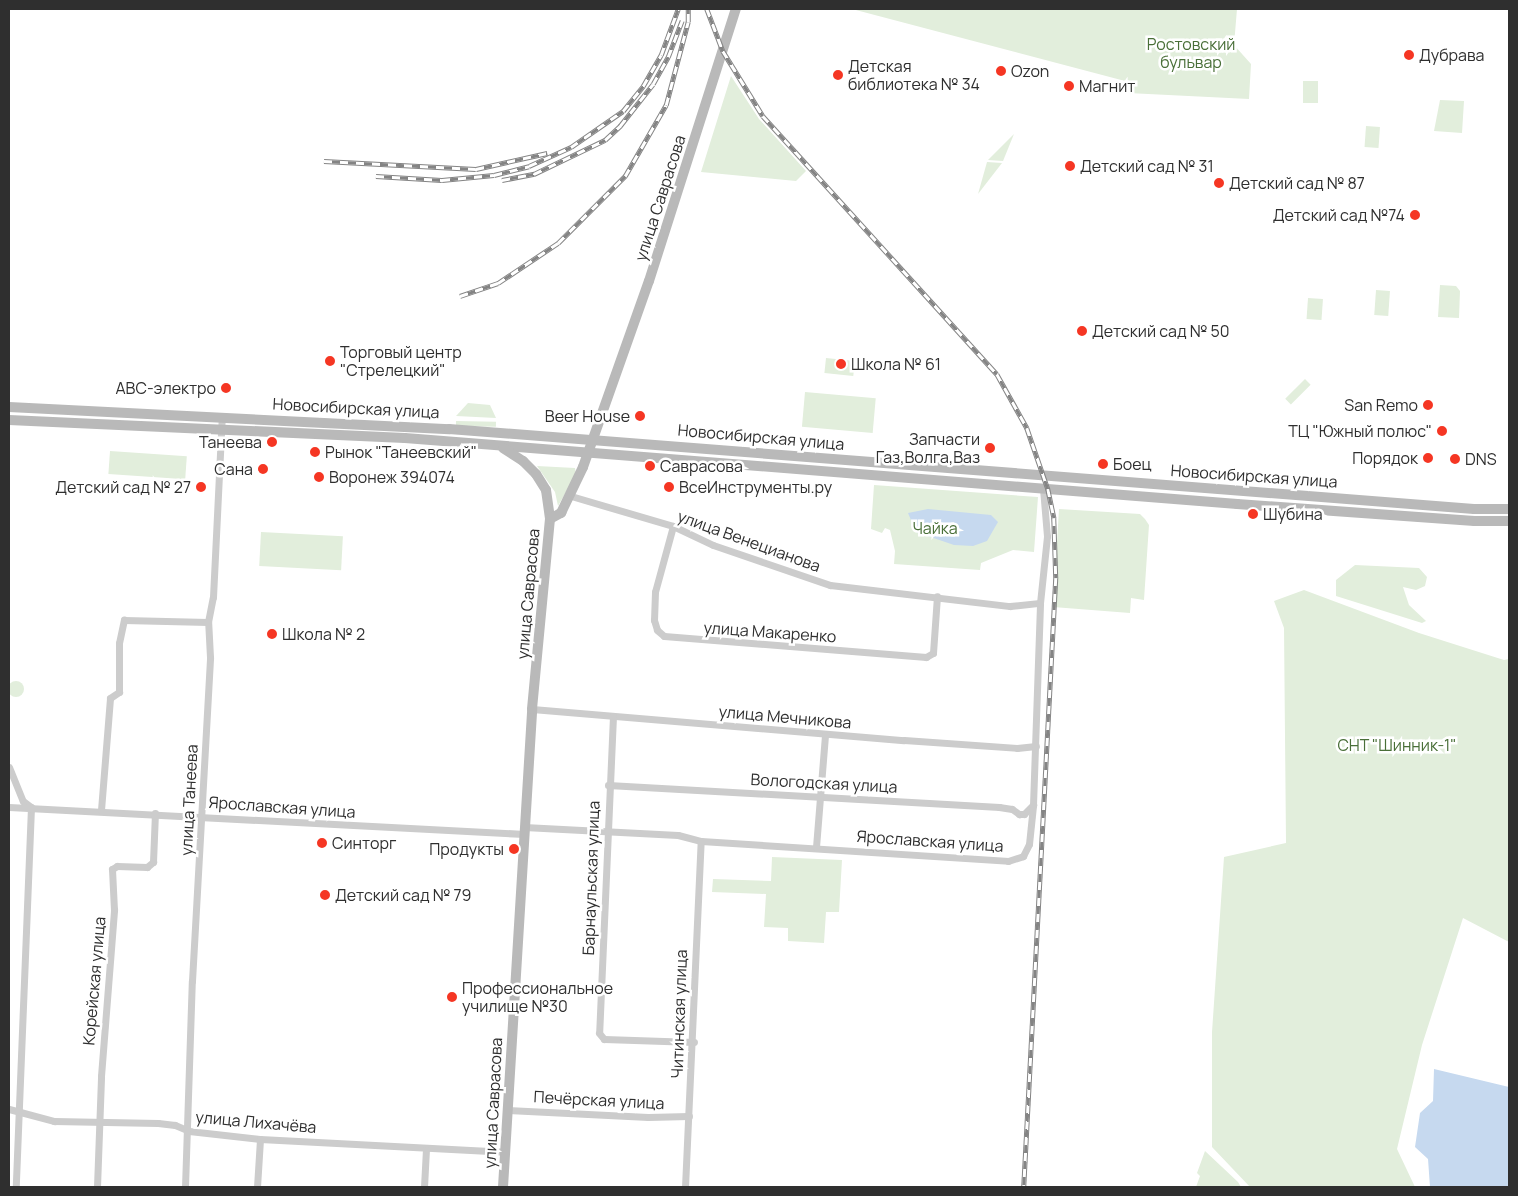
<!DOCTYPE html>
<html>
<head>
<meta charset="utf-8">
<style>
  body { margin:0 }
  #map { position:relative; width:1518px; height:1196px; overflow:hidden; background:#fff; font-family:Manrope,sans-serif }
  div>[style] { position:absolute }
  [style*='--x'] { left:calc(var(--x)*1px); top:calc(var(--y)*1px); width:calc(var(--w)*1px); rotate:calc(var(--a)*1deg) }
  .green>* { inset:0; background:#e2eedc; transform-origin:0 0 }
  .round { border-radius:50% }
  .water>* { inset:0; background:#c6d9ef }
  .street>* { height:7px; margin:-3.5px; padding:0 3.5px; transform-origin:3.5px; border-radius:3.5px; background:#ccc }
  .secondary>* { height:10px; margin:-5px; padding:0 5px; transform-origin:5px; border-radius:5px; background:#b9b9b9 }
  .rail>* { height:4.5px; margin-top:-2.25px; transform-origin:0; background:repeating-linear-gradient(90deg,#fff 0 8px,#848484 0 16px); box-sizing:border-box; border-block:1px solid #848484 }
  .dots>* { width:14px; height:14px; translate:-50% -50%; box-sizing:border-box; border:2px solid #fff; border-radius:50% }
  span { translate:-50% -50%; white-space:nowrap; text-align:center; line-height:1.15; -webkit-text-stroke:5px #fff; paint-order:stroke }
  .park-label { font-size:16px; color:#496f38 }
  .poi-label { font-size:16px; color:#2f2f2f }
  .left { translate:0 -50%; text-align:left }
  .right { translate:-100% -50%; text-align:right }
  .street-label { font-size:16px; color:#2f2f2f }
  .frame { position:absolute; inset:0; border:10px solid #2f2f2f; pointer-events:none }
</style>
</head>
<body>
<div id="map">
  <div class="green">
    <div style="clip-path:polygon(852px 9px,1237px 9px,1234px 45px,1251px 64px,1249px 99px,1128px 93px,1125px 81px)"></div>
    <div style="clip-path:polygon(731px 76px,759px 119px,806px 171px,796px 181px,701px 172px)"></div>
    <div style="left:1303px;top:81px;width:15px;height:22px"></div>
    <div style="clip-path:polygon(1440px 100px,1464px 101px,1462px 133px,1434px 131px)"></div>
    <div style="left:1366px;top:126px;width:14px;height:21px;rotate:4deg"></div>
    <div style="clip-path:polygon(1014px 134px,1003px 161px,988px 160px)"></div>
    <div style="clip-path:polygon(987px 162px,1002px 163px,978px 194px)"></div>
    <div style="clip-path:polygon(1440px 285px,1456px 286px,1460px 291px,1459px 318px,1438px 317px)"></div>
    <div style="left:1376px;top:290px;width:14px;height:25px;rotate:4deg"></div>
    <div style="left:1308px;top:298px;width:15px;height:21px;rotate:4deg"></div>
    <div style="left:826px;top:358px;width:29px;height:15px;rotate:6deg"></div>
    <div style="left:1305px;top:379px;width:8px;height:28px;rotate:45deg"></div>
    <div style="left:805px;top:392px;width:71px;height:35px;rotate:5deg"></div>
    <div style="clip-path:polygon(468px 403px,490px 405px,496px 418px,456px 416px)"></div>
    <div style="left:456px;top:421px;width:40px;height:5px;rotate:1deg"></div>
    <div style="left:110px;top:451px;width:77px;height:23px;rotate:4deg"></div>
    <div style="clip-path:polygon(537px 466px,575px 468px,576px 474px,558px 506px,555px 492px)"></div>
    <div style="clip-path:polygon(874px 485px,1038px 497px,1034px 552px,1013px 550px,981px 563px,980px 570px,894px 564px,895px 551px,890px 530px,885px 528px,882px 533px,871px 529px)"></div>
    <div style="clip-path:polygon(1059px 509px,1140px 514px,1145px 519px,1149px 525px,1144px 600px,1131px 598px,1130px 613px,1053px 607px)"></div>
    <div style="left:261px;top:532px;width:82px;height:34px;rotate:3deg"></div>
    <div style="clip-path:polygon(1355px 565px,1419px 568px,1427px 577px,1425px 586px,1416px 590px,1403px 587px,1409px 605px,1426px 621px,1422px 623px,1336px 596px,1336px 580px)"></div>
    <div style="clip-path:polygon(1304px 590px,1419px 633px,1504px 660px,1509px 659px,1509px 942px,1463px 918px,1422px 1045px,1397px 1149px,1415px 1187px,1250px 1187px,1212px 1147px,1212px 1032px,1224px 857px,1286px 843px,1284px 628px,1274px 601px)"></div>
    <div class="round" style="left:8px;top:681px;width:16px;height:16px"></div>
    <div style="clip-path:polygon(772px 857px,842px 860px,839px 912px,826px 912px,824px 943px,788px 941px,788px 928px,764px 927px,766px 894px,712px 892px,713px 879px,771px 881px)"></div>
    <div style="clip-path:polygon(1205px 1151px,1238px 1182px,1241px 1187px,1196px 1187px,1200px 1176px,1197px 1173px)"></div>
  </div>
  <div class="water">
    <div style="clip-path:polygon(928px 509px,991px 515px,998px 522px,987px 541px,973px 546px,954px 545px,916px 532px,908px 513px)"></div>
    <div style="clip-path:polygon(1434px 1069px,1509px 1087px,1509px 1187px,1430px 1187px,1428px 1159px,1415px 1147px,1420px 1113px,1433px 1101px)"></div>
  </div>
  <div class="street">
    <div style="--x:571;--y:496;--w:106;--a:16.4"></div>
    <div style="--x:673;--y:526;--w:44;--a:25.4"></div>
    <div style="--x:713;--y:545;--w:124;--a:18.9"></div>
    <div style="--x:830;--y:585;--w:181;--a:6.7"></div>
    <div style="--x:1010;--y:606;--w:30;--a:-6"></div>
    <div style="--x:673;--y:526;--w:68;--a:105.3"></div>
    <div style="--x:655;--y:592;--w:28;--a:92"></div>
    <div style="--x:654;--y:620;--w:10;--a:73"></div>
    <div style="--x:657;--y:630;--w:9;--a:41"></div>
    <div style="--x:664;--y:636;--w:263;--a:4.6"></div>
    <div style="--x:926;--y:657;--w:8;--a:-30"></div>
    <div style="--x:933;--y:653;--w:57;--a:-86"></div>
    <div style="--x:532;--y:709;--w:373;--a:4.8"></div>
    <div style="--x:904;--y:740;--w:113;--a:4"></div>
    <div style="--x:1017;--y:748;--w:19;--a:-6"></div>
    <div style="--x:613;--y:716;--w:317;--a:92.5"></div>
    <div style="--x:599;--y:1033;--w:8;--a:50"></div>
    <div style="--x:604;--y:1039;--w:90;--a:1.9"></div>
    <div style="--x:9;--y:767;--w:37;--a:68"></div>
    <div style="--x:23;--y:801;--w:10;--a:37"></div>
    <div style="--x:31;--y:807;--w:380;--a:92.3"></div>
    <div style="--x:608;--y:785;--w:392;--a:3.2"></div>
    <div style="--x:999;--y:807;--w:13;--a:9"></div>
    <div style="--x:1012;--y:809;--w:9;--a:36"></div>
    <div style="--x:1019;--y:814;--w:5;--a:0"></div>
    <div style="--x:1024;--y:814;--w:13;--a:-45"></div>
    <div style="--x:9;--y:807;--w:516;--a:3"></div>
    <div style="--x:101;--y:810;--w:112;--a:-85.4"></div>
    <div style="--x:110;--y:698;--w:11;--a:-34"></div>
    <div style="--x:119;--y:692;--w:49;--a:-90"></div>
    <div style="--x:119;--y:643;--w:24;--a:-78"></div>
    <div style="--x:124;--y:620;--w:84;--a:1.4"></div>
    <div style="--x:524;--y:827;--w:154;--a:3"></div>
    <div style="--x:678;--y:835;--w:24;--a:15"></div>
    <div style="--x:701;--y:841;--w:308;--a:3.7"></div>
    <div style="--x:1008;--y:861;--w:16;--a:-18"></div>
    <div style="--x:1023;--y:856;--w:13;--a:-63"></div>
    <div style="--x:1029;--y:844;--w:39;--a:-84"></div>
    <div style="--x:1033;--y:805;--w:202;--a:-88"></div>
    <div style="--x:1040;--y:603;--w:67;--a:-84"></div>
    <div style="--x:1047;--y:536;--w:48;--a:-94.8"></div>
    <div style="--x:816;--y:847;--w:113;--a:-85.4"></div>
    <div style="--x:9;--y:1109;--w:47;--a:14.9"></div>
    <div style="--x:54;--y:1121;--w:104;--a:1.1"></div>
    <div style="--x:158;--y:1123;--w:17;--a:7"></div>
    <div style="--x:175;--y:1125;--w:15;--a:23"></div>
    <div style="--x:189;--y:1131;--w:71;--a:6.4"></div>
    <div style="--x:260;--y:1139;--w:244;--a:3"></div>
    <div style="--x:507;--y:1110;--w:141;--a:2.8"></div>
    <div style="--x:648;--y:1117;--w:41;--a:-1.4"></div>
    <div style="--x:97;--y:1187;--w:111;--a:-87.9"></div>
    <div style="--x:101;--y:1076;--w:167;--a:-85.5"></div>
    <div style="--x:114;--y:910;--w:41;--a:-92.8"></div>
    <div style="--x:112;--y:869;--w:6;--a:-31"></div>
    <div style="--x:117;--y:866;--w:30;--a:2"></div>
    <div style="--x:147;--y:867;--w:8;--a:-40"></div>
    <div style="--x:153;--y:862;--w:49;--a:-87.7"></div>
    <div style="--x:185;--y:1187;--w:206;--a:-88.1"></div>
    <div style="--x:192;--y:981;--w:324;--a:-86.8"></div>
    <div style="--x:210;--y:657;--w:35;--a:-93"></div>
    <div style="--x:208;--y:622;--w:25;--a:-79"></div>
    <div style="--x:213;--y:597;--w:181;--a:-87.2"></div>
    <div style="--x:257;--y:1187;--w:48;--a:-86.4"></div>
    <div style="--x:424;--y:1187;--w:37;--a:-87"></div>
    <div style="--x:685;--y:1187;--w:346;--a:-87.4"></div>
  </div>
  <div class="secondary">
    <div style="--x:9;--y:407;--w:441;--a:2.9"></div>
    <div style="--x:449;--y:429;--w:1028;--a:4.46"></div>
    <div style="--x:1474;--y:509;--w:35;--a:0"></div>
    <div style="--x:9;--y:420;--w:396;--a:2.6"></div>
    <div style="--x:405;--y:438;--w:835;--a:4.54"></div>
    <div style="--x:1237;--y:504;--w:238;--a:4.1"></div>
    <div style="--x:1474;--y:521;--w:35;--a:0"></div>
    <div style="--x:503;--y:448;--w:24;--a:33"></div>
    <div style="--x:523;--y:461;--w:18;--a:45"></div>
    <div style="--x:536;--y:474;--w:19;--a:58"></div>
    <div style="--x:546;--y:490;--w:29;--a:82"></div>
    <div style="--x:503;--y:1187;--w:479;--a:-86.5"></div>
    <div style="--x:532;--y:709;--w:191;--a:-84.6"></div>
    <div style="--x:550;--y:519;--w:13;--a:-29"></div>
    <div style="--x:561;--y:513;--w:51;--a:-64.4"></div>
    <div style="--x:583;--y:467;--w:197;--a:-70.5"></div>
    <div style="--x:649;--y:281;--w:286;--a:-72.3"></div>
  </div>
  <div class="rail">
    <div style="--x:707;--y:9;--w:45;--a:69.1"></div>
    <div style="--x:723;--y:51;--w:76;--a:58.4"></div>
    <div style="--x:763;--y:116;--w:348;--a:47.8"></div>
    <div style="--x:997;--y:374;--w:62;--a:60.9"></div>
    <div style="--x:1027;--y:428;--w:65;--a:71"></div>
    <div style="--x:1048;--y:489;--w:30;--a:78"></div>
    <div style="--x:1054;--y:518;--w:60;--a:88.1"></div>
    <div style="--x:1056;--y:578;--w:610;--a:93.01"></div>
    <div style="--x:324;--y:161;--w:152;--a:3"></div>
    <div style="--x:476;--y:169;--w:73;--a:-12.7"></div>
    <div style="--x:376;--y:176;--w:66;--a:3.5"></div>
    <div style="--x:442;--y:180;--w:52;--a:-5.5"></div>
    <div style="--x:494;--y:175;--w:36;--a:-14"></div>
    <div style="--x:529;--y:166;--w:46;--a:-24.3"></div>
    <div style="--x:571;--y:147;--w:63;--a:-34.7"></div>
    <div style="--x:623;--y:111;--w:32;--a:-51"></div>
    <div style="--x:643;--y:86;--w:36;--a:-60"></div>
    <div style="--x:661;--y:55;--w:49;--a:-69.7"></div>
    <div style="--x:502;--y:180;--w:33;--a:-11"></div>
    <div style="--x:534;--y:174;--w:79;--a:-25.6"></div>
    <div style="--x:605;--y:140;--w:21;--a:-43"></div>
    <div style="--x:620;--y:126;--w:53;--a:-51.8"></div>
    <div style="--x:653;--y:84;--w:31;--a:-61"></div>
    <div style="--x:668;--y:57;--w:39;--a:-69"></div>
    <div style="--x:460;--y:296;--w:40;--a:-18.9"></div>
    <div style="--x:498;--y:283;--w:72;--a:-33.7"></div>
    <div style="--x:558;--y:243;--w:95;--a:-45"></div>
    <div style="--x:625;--y:176;--w:82;--a:-60"></div>
    <div style="--x:666;--y:105;--w:86;--a:-75.2"></div>
    <div style="--x:688;--y:22;--w:13;--a:-90"></div>
  </div>
  <div class="dots">
    <div style="left:1409px;top:55px;background:#f53623"></div>
    <div style="left:1001px;top:71px;background:#f53623"></div>
    <div style="left:838px;top:75px;background:#f53623"></div>
    <div style="left:1069px;top:86px;background:#f53623"></div>
    <div style="left:1070px;top:166px;background:#f53623"></div>
    <div style="left:1219px;top:183px;background:#f53623"></div>
    <div style="left:1415px;top:215px;background:#f53623"></div>
    <div style="left:1082px;top:331px;background:#f53623"></div>
    <div style="left:330px;top:361px;background:#f53623"></div>
    <div style="left:841px;top:364px;background:#f53623"></div>
    <div style="left:226px;top:388px;background:#f53623"></div>
    <div style="left:1428px;top:405px;background:#f53623"></div>
    <div style="left:640px;top:416px;background:#f53623"></div>
    <div style="left:1442px;top:431px;background:#f53623"></div>
    <div style="left:272px;top:442px;background:#f53623"></div>
    <div style="left:990px;top:448px;background:#f53623"></div>
    <div style="left:315px;top:452px;background:#f53623"></div>
    <div style="left:1428px;top:458px;background:#f53623"></div>
    <div style="left:1455px;top:459px;background:#f53623"></div>
    <div style="left:1103px;top:464px;background:#f53623"></div>
    <div style="left:650px;top:466px;background:#f53623"></div>
    <div style="left:263px;top:469px;background:#f53623"></div>
    <div style="left:319px;top:477px;background:#f53623"></div>
    <div style="left:201px;top:487px;background:#f53623"></div>
    <div style="left:669px;top:487px;background:#f53623"></div>
    <div style="left:1253px;top:514px;background:#f53623"></div>
    <div style="left:272px;top:634px;background:#f53623"></div>
    <div style="left:322px;top:843px;background:#f53623"></div>
    <div style="left:514px;top:849px;background:#f53623"></div>
    <div style="left:325px;top:895px;background:#f53623"></div>
    <div style="left:452px;top:997px;background:#f53623"></div>
  </div>
  <div class="park-label">
    <span style="left:1191px;top:53px">Ростовский<br>бульвар</span>
    <span style="left:935px;top:528px">Чайка</span>
    <span style="left:1397px;top:745px">СНТ "Шинник-1"</span>
  </div>
  <div class="poi-label">
    <span class="left" style="left:1419px;top:55px">Дубрава</span>
    <span class="left" style="left:848px;top:75px">Детская<br>библиотека № 34</span>
    <span class="left" style="left:1011px;top:71px">Ozon</span>
    <span class="left" style="left:1079px;top:86px">Магнит</span>
    <span class="left" style="left:1080px;top:166px">Детский сад № 31</span>
    <span class="left" style="left:1229px;top:183px">Детский сад № 87</span>
    <span class="right" style="left:1405px;top:215px">Детский сад №74</span>
    <span class="left" style="left:1092px;top:331px">Детский сад № 50</span>
    <span class="left" style="left:340px;top:361px">Торговый центр<br>"Стрелецкий"</span>
    <span class="left" style="left:851px;top:364px">Школа № 61</span>
    <span class="right" style="left:216px;top:388px">АВС-электро</span>
    <span class="right" style="left:1418px;top:405px">San Remo</span>
    <span class="right" style="left:630px;top:416px">Beer House</span>
    <span class="right" style="left:1432px;top:431px">ТЦ "Южный полюс"</span>
    <span class="right" style="left:980px;top:448px">Запчасти<br>Газ,Волга,Ваз</span>
    <span class="right" style="left:262px;top:442px">Танеева</span>
    <span class="left" style="left:325px;top:452px">Рынок "Танеевский"</span>
    <span class="right" style="left:1418px;top:458px">Порядок</span>
    <span class="left" style="left:1465px;top:459px">DNS</span>
    <span class="left" style="left:1113px;top:464px">Боец</span>
    <span class="left" style="left:660px;top:466px">Саврасова</span>
    <span class="right" style="left:253px;top:469px">Сана</span>
    <span class="left" style="left:329px;top:477px">Воронеж 394074</span>
    <span class="right" style="left:191px;top:487px">Детский сад № 27</span>
    <span class="left" style="left:679px;top:487px">ВсеИнструменты.ру</span>
    <span class="left" style="left:1263px;top:514px">Шубина</span>
    <span class="left" style="left:282px;top:634px">Школа № 2</span>
    <span class="left" style="left:332px;top:843px">Синторг</span>
    <span class="right" style="left:504px;top:849px">Продукты</span>
    <span class="left" style="left:335px;top:895px">Детский сад № 79</span>
    <span class="left" style="left:462px;top:997px">Профессиональное<br>училище №30</span>
  </div>
  <div class="street-label">
    <span style="left:660px;top:198px;rotate:-72deg">улица Саврасова</span>
    <span style="left:356px;top:408px;rotate:3deg">Новосибирская улица</span>
    <span style="left:761px;top:437px;rotate:5deg">Новосибирская улица</span>
    <span style="left:1254px;top:476px;rotate:4deg">Новосибирская улица</span>
    <span style="left:749px;top:541px;rotate:20deg">улица Венецианова</span>
    <span style="left:528px;top:594px;rotate:-85deg">улица Саврасова</span>
    <span style="left:770px;top:632px;rotate:4deg">улица Макаренко</span>
    <span style="left:785px;top:717px;rotate:5deg">улица Мечникова</span>
    <span style="left:824px;top:783px;rotate:3deg">Вологодская улица</span>
    <span style="left:189px;top:800px;rotate:-87deg">улица Танеева</span>
    <span style="left:282px;top:807px;rotate:4deg">Ярославская улица</span>
    <span style="left:930px;top:841px;rotate:4deg">Ярославская улица</span>
    <span style="left:591px;top:878px;rotate:-88deg">Барнаульская улица</span>
    <span style="left:94px;top:981px;rotate:-85deg">Корейская улица</span>
    <span style="left:679px;top:1014px;rotate:-88deg">Читинская улица</span>
    <span style="left:599px;top:1100px;rotate:3deg">Печёрская улица</span>
    <span style="left:493px;top:1103px;rotate:-87deg">улица Саврасова</span>
    <span style="left:256px;top:1122px;rotate:5deg">улица Лихачёва</span>
  </div>
  <div class="frame"></div>
</div>
</body>
</html>
